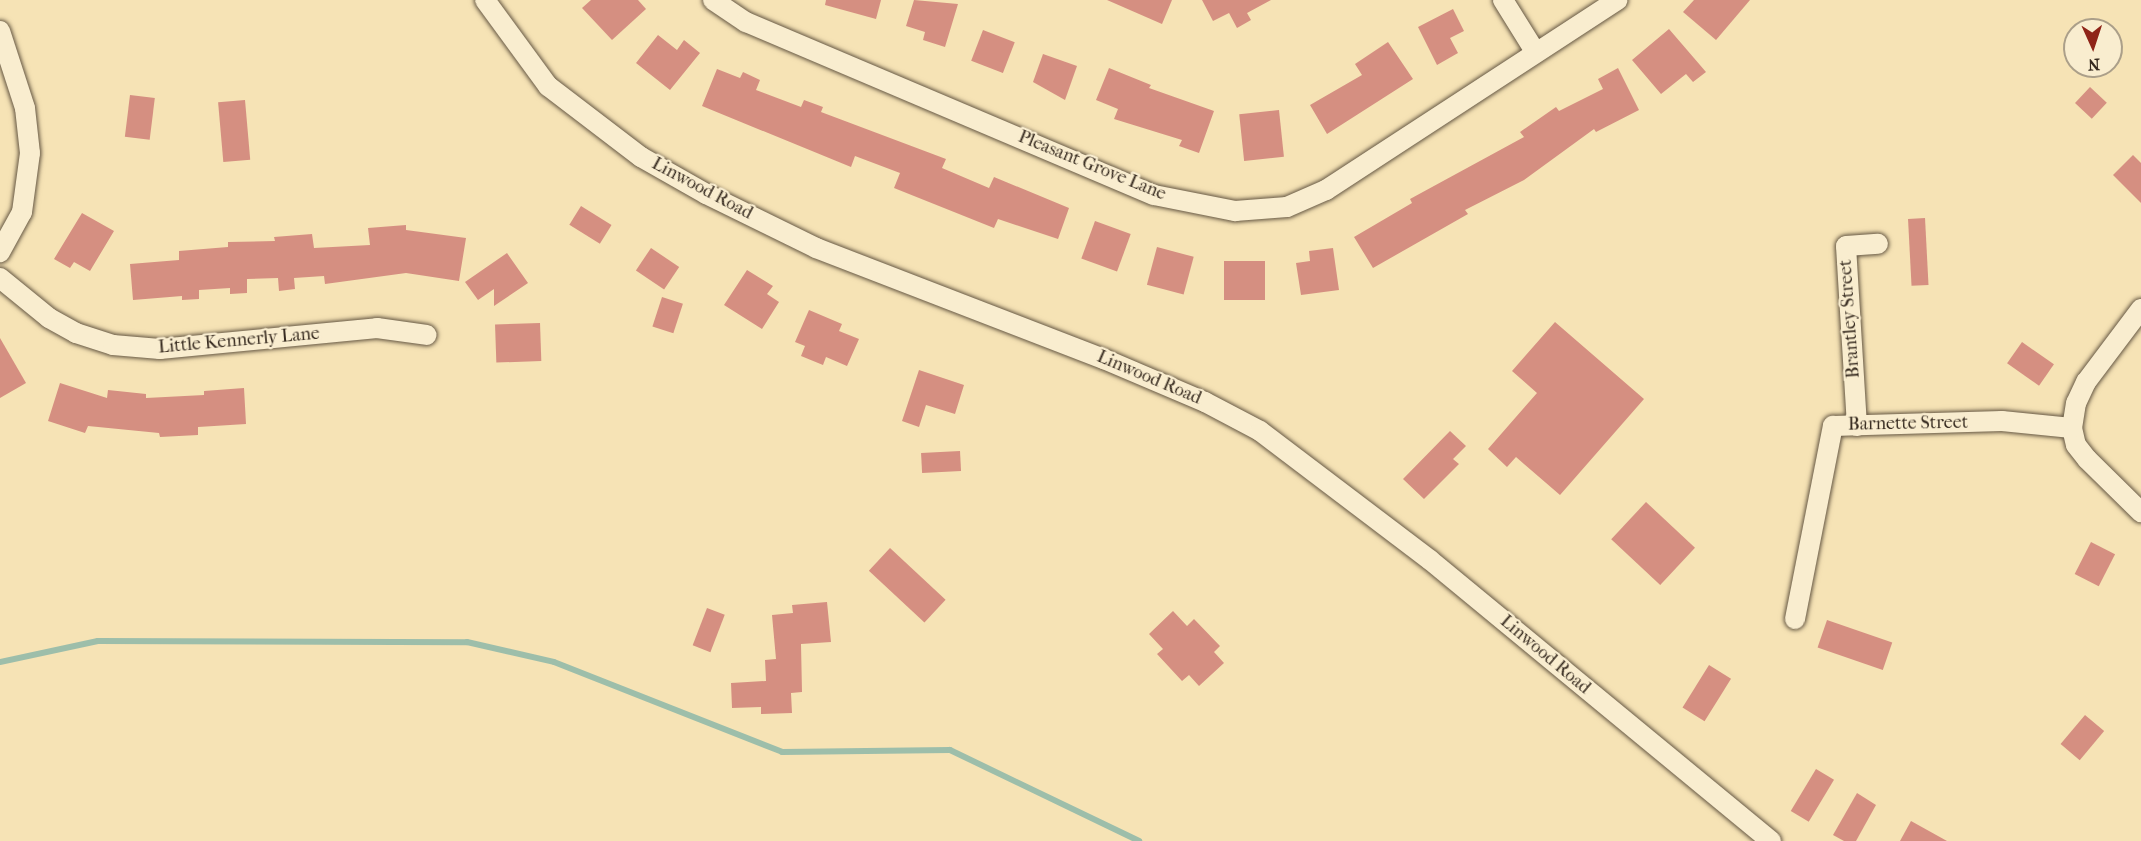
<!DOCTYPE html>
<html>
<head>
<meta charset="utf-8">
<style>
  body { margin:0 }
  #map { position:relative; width:2141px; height:841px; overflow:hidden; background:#f6e3b5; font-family:"IM FELL French Canon",serif }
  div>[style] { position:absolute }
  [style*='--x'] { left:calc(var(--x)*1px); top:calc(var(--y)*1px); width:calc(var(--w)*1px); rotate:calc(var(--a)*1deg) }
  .stream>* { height:6px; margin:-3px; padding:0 3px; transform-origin:3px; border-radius:3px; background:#9dbeaa }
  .building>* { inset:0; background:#d58f81; transform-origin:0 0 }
  .roads { filter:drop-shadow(0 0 2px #665844) drop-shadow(0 0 2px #665844) }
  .minor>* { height:20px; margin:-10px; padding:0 10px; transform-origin:10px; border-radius:10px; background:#f9edcf }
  span { translate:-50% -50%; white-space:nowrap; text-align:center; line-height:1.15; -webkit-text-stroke:4.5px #f9edcf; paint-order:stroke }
  .street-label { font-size:18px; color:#362a1f }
  .north { position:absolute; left:2063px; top:18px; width:60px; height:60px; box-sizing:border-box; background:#f9edcf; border:2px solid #ab9f89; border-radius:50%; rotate:177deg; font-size:16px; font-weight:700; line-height:24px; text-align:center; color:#362a1f }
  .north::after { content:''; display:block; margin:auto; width:21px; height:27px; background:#8f2418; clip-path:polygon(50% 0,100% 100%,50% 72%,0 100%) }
</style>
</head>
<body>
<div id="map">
  <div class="stream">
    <div style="--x:0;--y:662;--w:100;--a:-12.1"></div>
    <div style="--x:98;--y:641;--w:369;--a:0.2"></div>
    <div style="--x:467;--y:642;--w:89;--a:12.9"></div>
    <div style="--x:554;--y:662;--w:245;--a:21.5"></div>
    <div style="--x:782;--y:752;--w:168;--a:-0.7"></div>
    <div style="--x:950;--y:750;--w:210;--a:25.7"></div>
  </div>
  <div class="building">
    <div style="clip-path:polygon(591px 0,638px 0,646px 9px,612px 40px,582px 8px)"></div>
    <div style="clip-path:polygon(826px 0,881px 0,876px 19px,825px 5px)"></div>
    <div style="clip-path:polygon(914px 0,958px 4px,945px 47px,923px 40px,925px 32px,906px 26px)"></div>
    <div style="clip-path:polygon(1107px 0,1172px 0,1162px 24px)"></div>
    <div style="clip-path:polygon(1202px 0,1271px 0,1247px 13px,1251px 20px,1237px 28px,1229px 13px,1213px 21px)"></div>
    <div style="clip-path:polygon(1694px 0,1750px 0,1716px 40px,1683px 12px)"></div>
    <div style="clip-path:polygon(1453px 9px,1464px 31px,1450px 38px,1458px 53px,1437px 65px,1418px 27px)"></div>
    <div style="clip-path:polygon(1669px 29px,1706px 72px,1693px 82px,1686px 74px,1661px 94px,1632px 60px)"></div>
    <div style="left:983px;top:30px;width:34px;height:33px;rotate:21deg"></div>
    <div style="clip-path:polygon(658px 35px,677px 50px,684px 40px,700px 53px,670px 90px,636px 63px)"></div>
    <div style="clip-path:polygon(1388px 42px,1413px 79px,1327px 134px,1310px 105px,1362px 75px,1355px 64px)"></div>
    <div style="clip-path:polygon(1043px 54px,1077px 66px,1065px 100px,1033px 82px)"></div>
    <div style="clip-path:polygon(1109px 68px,1151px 85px,1149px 88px,1214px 111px,1199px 153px,1179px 146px,1182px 140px,1114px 119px,1118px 109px,1096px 100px)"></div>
    <div style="clip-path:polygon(1618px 68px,1639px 110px,1596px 132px,1594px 129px,1524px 180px,1465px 210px,1468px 214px,1373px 268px,1354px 237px,1412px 203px,1410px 199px,1524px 137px,1520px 132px,1556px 107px,1559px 111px,1603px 89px,1598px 79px)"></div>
    <div style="clip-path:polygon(717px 69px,740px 78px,743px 72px,760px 80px,756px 90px,801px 107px,804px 100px,823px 107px,821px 112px,946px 159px,942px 168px,989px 188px,994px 177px,1069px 208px,1058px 239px,998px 219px,994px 228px,894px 188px,900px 173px,855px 156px,851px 167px,702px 106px)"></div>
    <div style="left:2090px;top:87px;width:23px;height:22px;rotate:43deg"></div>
    <div style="left:130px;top:95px;width:25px;height:42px;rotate:7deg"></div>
    <div style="left:245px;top:100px;width:60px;height:27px;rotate:85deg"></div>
    <div style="left:1279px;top:110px;width:47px;height:40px;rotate:84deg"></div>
    <div style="clip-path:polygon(2133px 155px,2141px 163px,2141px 203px,2113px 175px)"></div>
    <div style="left:581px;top:206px;width:36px;height:22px;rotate:32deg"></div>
    <div style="clip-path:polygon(82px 213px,114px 231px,90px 271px,74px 262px,70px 268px,54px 259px)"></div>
    <div style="left:1925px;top:218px;width:67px;height:17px;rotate:87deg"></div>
    <div style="left:1095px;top:221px;width:38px;height:40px;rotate:20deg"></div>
    <div style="clip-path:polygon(406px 225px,406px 230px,466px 238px,459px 281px,406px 273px,325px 284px,324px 276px,294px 278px,295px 289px,279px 291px,278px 278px,247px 279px,247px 293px,230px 294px,230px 288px,199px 290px,199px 299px,182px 300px,182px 296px,133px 300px,130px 264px,179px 260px,179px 251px,228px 247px,228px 242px,275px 241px,274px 237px,312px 234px,314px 248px,370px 245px,368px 228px)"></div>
    <div style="left:1157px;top:247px;width:38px;height:39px;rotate:15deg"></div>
    <div style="left:651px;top:248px;width:34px;height:27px;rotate:34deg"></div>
    <div style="clip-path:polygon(1333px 248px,1339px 290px,1301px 295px,1296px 263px,1310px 261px,1309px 251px)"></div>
    <div style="clip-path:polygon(507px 253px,528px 283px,494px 306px,494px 289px,478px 300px,465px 282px)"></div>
    <div style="left:1224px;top:261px;width:41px;height:39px"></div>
    <div style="clip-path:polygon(747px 270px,773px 286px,767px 294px,779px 302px,762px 329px,724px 305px)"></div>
    <div style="left:662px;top:297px;width:22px;height:31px;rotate:18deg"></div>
    <div style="clip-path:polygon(809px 310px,842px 324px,839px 331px,859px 339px,847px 366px,826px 357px,823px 365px,801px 356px,805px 346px,795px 342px)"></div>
    <div style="clip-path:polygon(1555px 322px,1644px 399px,1560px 495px,1516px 457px,1507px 467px,1488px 449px,1537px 393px,1512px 371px)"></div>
    <div style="left:540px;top:323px;width:38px;height:45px;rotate:88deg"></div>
    <div style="clip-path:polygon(0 338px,26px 383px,0 398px)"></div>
    <div style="left:2022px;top:342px;width:39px;height:26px;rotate:35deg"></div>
    <div style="clip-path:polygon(919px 370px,964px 385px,955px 414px,926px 405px,919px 427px,902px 421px)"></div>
    <div style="clip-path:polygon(60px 383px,107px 398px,108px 390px,146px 394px,146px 398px,204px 395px,204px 391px,244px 388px,246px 424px,198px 427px,198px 435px,160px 437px,159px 433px,88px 426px,85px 433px,48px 421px)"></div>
    <div style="clip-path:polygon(1450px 431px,1466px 446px,1453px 459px,1459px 464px,1424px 499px,1403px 479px)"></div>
    <div style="left:960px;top:451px;width:20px;height:39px;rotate:87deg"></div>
    <div style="left:1646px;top:502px;width:67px;height:51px;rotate:43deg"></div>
    <div style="left:2091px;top:542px;width:27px;height:36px;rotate:27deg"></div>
    <div style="left:890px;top:548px;width:76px;height:31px;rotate:43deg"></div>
    <div style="clip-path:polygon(827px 602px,831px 642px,801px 644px,802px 692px,791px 693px,792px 713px,761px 714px,761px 707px,732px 708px,731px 683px,766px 681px,765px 660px,776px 659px,772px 615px,793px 613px,792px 605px)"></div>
    <div style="left:707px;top:608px;width:19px;height:40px;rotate:21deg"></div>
    <div style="clip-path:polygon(1173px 611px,1187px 626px,1194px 619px,1220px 646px,1214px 652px,1224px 663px,1199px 686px,1189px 675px,1182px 681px,1157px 654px,1163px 649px,1149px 634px)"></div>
    <div style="left:1827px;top:620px;width:69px;height:29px;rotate:19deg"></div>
    <div style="left:1709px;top:665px;width:26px;height:50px;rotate:32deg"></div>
    <div style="left:2085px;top:715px;width:25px;height:38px;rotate:40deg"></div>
    <div style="left:1816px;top:769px;width:21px;height:49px;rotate:31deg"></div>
    <div style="clip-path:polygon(1857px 793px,1876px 805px,1856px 841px,1844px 841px,1833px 835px)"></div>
    <div style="clip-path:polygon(1911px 821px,1947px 841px,1900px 841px)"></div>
  </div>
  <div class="roads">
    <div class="minor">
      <div style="--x:485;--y:0;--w:107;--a:53.8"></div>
      <div style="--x:548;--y:86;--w:117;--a:37.4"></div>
      <div style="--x:641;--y:157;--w:75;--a:29.6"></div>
      <div style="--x:706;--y:194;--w:123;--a:26.1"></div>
      <div style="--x:816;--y:248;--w:309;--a:21.1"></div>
      <div style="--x:1104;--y:359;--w:110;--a:23.1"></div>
      <div style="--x:1205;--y:402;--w:62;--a:27.8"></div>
      <div style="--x:1260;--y:431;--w:213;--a:37.2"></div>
      <div style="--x:1430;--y:560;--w:442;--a:39.5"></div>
      <div style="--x:713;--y:0;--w:40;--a:34"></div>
      <div style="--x:746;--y:22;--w:443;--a:23"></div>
      <div style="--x:1154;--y:195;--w:83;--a:11.2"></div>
      <div style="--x:1235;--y:211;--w:52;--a:-4.4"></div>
      <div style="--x:1287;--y:207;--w:43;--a:-23.6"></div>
      <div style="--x:1326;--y:190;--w:348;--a:-33.1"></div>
      <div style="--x:1503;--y:0;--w:62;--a:58.1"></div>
      <div style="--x:0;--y:31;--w:81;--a:72"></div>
      <div style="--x:25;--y:108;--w:45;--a:83.7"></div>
      <div style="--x:30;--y:153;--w:60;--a:97.7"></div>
      <div style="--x:22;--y:212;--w:46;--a:118.8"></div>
      <div style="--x:0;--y:278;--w:63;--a:39.2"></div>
      <div style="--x:49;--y:318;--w:31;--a:29"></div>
      <div style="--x:76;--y:333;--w:39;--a:18"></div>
      <div style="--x:113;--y:345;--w:47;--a:4.9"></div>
      <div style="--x:160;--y:349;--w:218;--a:-5.5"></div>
      <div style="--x:377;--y:328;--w:50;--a:8"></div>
      <div style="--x:2141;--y:309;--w:91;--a:127"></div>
      <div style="--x:2086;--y:382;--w:23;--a:115"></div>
      <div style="--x:2076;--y:403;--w:25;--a:99"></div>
      <div style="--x:2072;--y:428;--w:17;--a:77"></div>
      <div style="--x:2076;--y:445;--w:18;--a:52"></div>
      <div style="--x:2087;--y:459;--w:76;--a:44.5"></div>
      <div style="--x:1857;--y:426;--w:180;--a:-93.5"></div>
      <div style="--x:1846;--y:246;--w:32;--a:-4"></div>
      <div style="--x:1795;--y:619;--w:197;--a:-78.9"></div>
      <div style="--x:1833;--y:426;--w:169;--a:-1.7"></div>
      <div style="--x:2002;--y:421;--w:70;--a:5.7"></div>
    </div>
  </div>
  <div class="street-label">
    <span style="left:1092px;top:166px;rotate:22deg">Pleasant Grove Lane</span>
    <span style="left:702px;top:189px;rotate:28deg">Linwood Road</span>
    <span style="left:1850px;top:319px;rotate:-94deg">Brantley Street</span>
    <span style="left:239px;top:341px;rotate:-5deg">Little Kennerly Lane</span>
    <span style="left:1149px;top:378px;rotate:23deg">Linwood Road</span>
    <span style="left:1908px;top:424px;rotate:-1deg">Barnette Street</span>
    <span style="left:1545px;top:655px;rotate:40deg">Linwood Road</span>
  </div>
  <div class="north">N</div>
</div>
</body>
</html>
